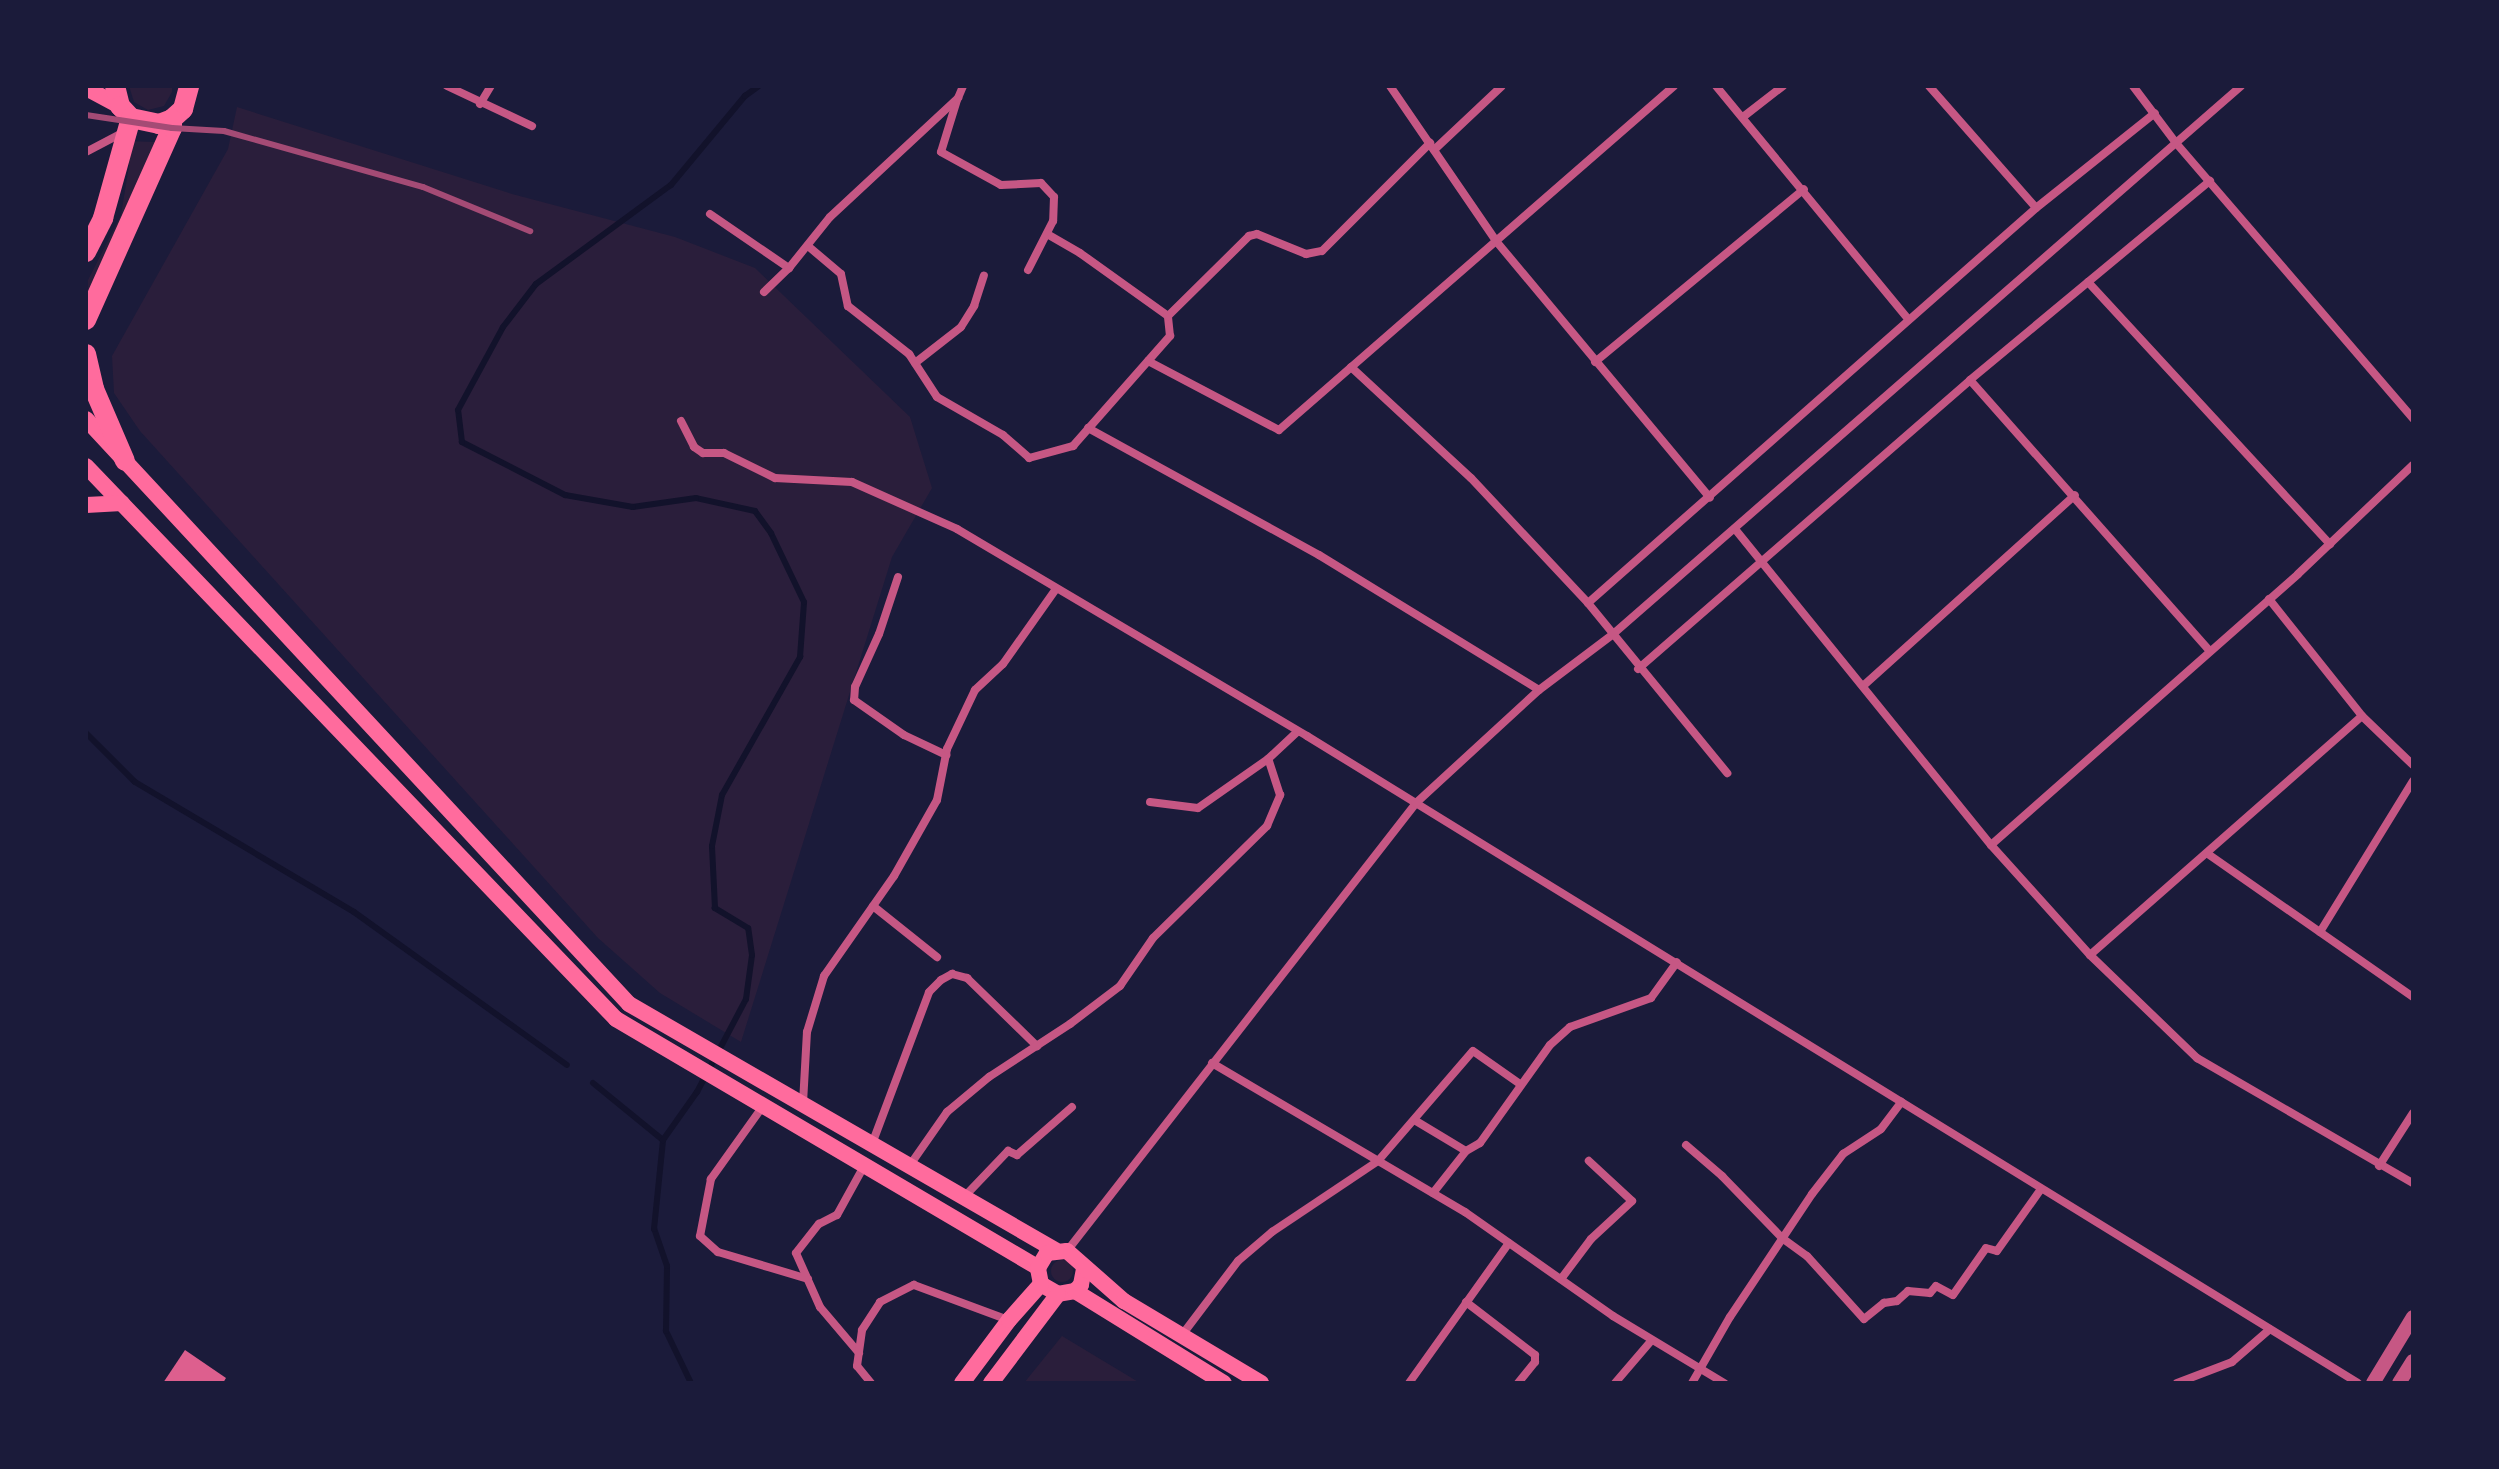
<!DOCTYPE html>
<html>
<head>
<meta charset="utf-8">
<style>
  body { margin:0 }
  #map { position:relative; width:2499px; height:1469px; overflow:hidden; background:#1b1b3a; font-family:Rubik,sans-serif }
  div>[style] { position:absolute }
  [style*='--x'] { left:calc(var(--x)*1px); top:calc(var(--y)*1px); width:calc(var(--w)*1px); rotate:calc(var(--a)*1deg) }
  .green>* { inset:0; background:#2a1e3b }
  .round { border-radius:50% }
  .stream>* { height:6px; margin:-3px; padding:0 3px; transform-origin:3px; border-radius:3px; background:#12122b }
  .building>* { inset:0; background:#dd5f8e }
  .minor>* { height:8px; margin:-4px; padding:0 4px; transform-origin:4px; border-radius:4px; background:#c65784 }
  .tertiary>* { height:14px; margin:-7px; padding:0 7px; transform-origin:7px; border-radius:7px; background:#c65784 }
  .secondary>* { height:16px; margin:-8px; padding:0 8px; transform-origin:8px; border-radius:8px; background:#ff6b9d }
  .primary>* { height:20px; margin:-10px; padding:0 10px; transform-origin:10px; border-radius:10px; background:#ff6b9d }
  .rail>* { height:6px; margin:-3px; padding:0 3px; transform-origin:3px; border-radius:3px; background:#a44b75 }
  span { translate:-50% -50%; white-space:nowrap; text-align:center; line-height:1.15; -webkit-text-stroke:8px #1b1b3a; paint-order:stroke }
  .frame { position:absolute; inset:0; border:88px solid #1b1b3a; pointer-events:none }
</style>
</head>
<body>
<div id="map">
  <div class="green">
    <div style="clip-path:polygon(129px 86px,172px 86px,172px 92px,164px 106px,148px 110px,134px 102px)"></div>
    <div style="clip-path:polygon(237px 107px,512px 194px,675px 237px,755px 268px,910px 417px,932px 488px,892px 557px,741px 1042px,660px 993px,598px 938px,140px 431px,114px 393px,112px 356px,228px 149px)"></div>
    <div style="clip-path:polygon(127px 141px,154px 142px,165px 149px,86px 304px,86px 284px,121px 215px,129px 166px)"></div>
    <div class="round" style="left:1051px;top:1260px;width:22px;height:22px"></div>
    <div style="clip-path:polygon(1062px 1336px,1140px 1383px,1024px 1383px)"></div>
  </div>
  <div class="stream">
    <div style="--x:86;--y:733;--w:69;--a:45"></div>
    <div style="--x:135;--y:782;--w:255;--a:30.7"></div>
    <div style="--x:354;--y:912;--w:262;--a:35.7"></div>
    <div style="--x:593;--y:1083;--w:90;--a:39.2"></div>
    <div style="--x:691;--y:1383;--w:58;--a:-115.7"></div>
    <div style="--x:666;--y:1331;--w:65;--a:-89.1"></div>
    <div style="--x:667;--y:1266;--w:39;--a:-109"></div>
    <div style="--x:654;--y:1229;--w:89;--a:-84.2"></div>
    <div style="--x:663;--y:1140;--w:59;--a:-54.7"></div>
    <div style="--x:697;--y:1092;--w:105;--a:-62.2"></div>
    <div style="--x:746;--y:999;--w:44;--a:-82.2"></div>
    <div style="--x:752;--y:955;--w:27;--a:-98"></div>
    <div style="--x:748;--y:928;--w:39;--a:-149"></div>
    <div style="--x:715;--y:908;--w:62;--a:-92.8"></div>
    <div style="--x:712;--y:846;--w:52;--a:-78.9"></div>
    <div style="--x:722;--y:795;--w:159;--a:-60.5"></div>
    <div style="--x:800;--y:657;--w:55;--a:-85.8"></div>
    <div style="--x:804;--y:602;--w:76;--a:-115.6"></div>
    <div style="--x:771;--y:533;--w:27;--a:-126"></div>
    <div style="--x:755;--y:511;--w:60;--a:-167.6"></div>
    <div style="--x:696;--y:498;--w:64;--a:171.9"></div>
    <div style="--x:633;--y:507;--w:69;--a:-170"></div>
    <div style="--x:565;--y:495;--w:116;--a:-152.8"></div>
    <div style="--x:462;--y:442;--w:32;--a:-97"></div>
    <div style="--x:458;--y:410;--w:94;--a:-61.5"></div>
    <div style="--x:503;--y:327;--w:54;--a:-52.5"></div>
    <div style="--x:536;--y:284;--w:167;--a:-36.3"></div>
    <div style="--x:671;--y:185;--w:116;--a:-50.3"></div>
    <div style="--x:745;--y:96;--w:17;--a:-36"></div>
  </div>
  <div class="building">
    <div style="clip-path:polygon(185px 1350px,226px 1378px,223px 1383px,163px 1383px)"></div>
  </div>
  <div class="minor">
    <div style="--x:447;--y:86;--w:94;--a:25.2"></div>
    <div style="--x:1390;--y:86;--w:188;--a:55.6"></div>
    <div style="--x:1496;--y:241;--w:334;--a:50.2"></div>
    <div style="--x:1716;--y:86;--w:302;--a:50.5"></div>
    <div style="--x:1929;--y:86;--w:162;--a:48.7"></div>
    <div style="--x:2133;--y:86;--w:71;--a:53"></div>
    <div style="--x:2176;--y:143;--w:364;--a:49.3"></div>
    <div style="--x:957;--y:100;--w:54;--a:107.1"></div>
    <div style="--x:941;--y:152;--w:68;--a:28.8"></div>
    <div style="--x:1001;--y:185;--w:40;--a:-2.9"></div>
    <div style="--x:1041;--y:183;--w:19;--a:47"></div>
    <div style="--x:1054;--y:197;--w:24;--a:92"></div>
    <div style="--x:1053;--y:221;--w:55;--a:117"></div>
    <div style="--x:480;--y:104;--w:21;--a:-59"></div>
    <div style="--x:1743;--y:117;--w:51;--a:-37.8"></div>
    <div style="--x:1434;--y:150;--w:93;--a:-43.3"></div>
    <div style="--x:86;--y:152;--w:43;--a:-27.8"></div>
    <div style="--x:710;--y:214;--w:96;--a:34.4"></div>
    <div style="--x:808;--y:246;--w:43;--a:40.3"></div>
    <div style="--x:841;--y:274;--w:33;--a:78"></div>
    <div style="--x:848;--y:306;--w:78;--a:38.2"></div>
    <div style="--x:909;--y:354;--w:51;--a:56.9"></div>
    <div style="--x:937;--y:397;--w:76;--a:29.9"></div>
    <div style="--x:1003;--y:435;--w:35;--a:41"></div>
    <div style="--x:1029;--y:458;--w:46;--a:-15.3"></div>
    <div style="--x:1073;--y:446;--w:147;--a:-48.6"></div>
    <div style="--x:1170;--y:336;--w:20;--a:-96"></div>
    <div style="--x:1168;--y:316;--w:108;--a:-144.4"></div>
    <div style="--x:1080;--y:253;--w:38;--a:-150"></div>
    <div style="--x:2088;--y:282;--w:357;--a:47.3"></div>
    <div style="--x:764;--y:292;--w:35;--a:-44"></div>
    <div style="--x:789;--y:268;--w:65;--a:-51.2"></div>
    <div style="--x:830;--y:217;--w:175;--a:-42.9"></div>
    <div style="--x:958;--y:98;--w:13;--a:-67"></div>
    <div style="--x:1168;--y:316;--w:114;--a:-44.6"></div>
    <div style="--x:1249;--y:236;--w:8;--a:-14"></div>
    <div style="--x:1257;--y:234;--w:53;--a:22.2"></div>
    <div style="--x:1306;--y:254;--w:16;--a:-11"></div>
    <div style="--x:1322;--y:251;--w:153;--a:-45"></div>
    <div style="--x:1148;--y:361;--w:148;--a:27.8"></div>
    <div style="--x:1279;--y:430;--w:524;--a:-41.05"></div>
    <div style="--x:1595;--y:362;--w:271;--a:-39.6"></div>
    <div style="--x:915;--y:363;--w:58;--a:-38"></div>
    <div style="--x:961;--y:327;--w:25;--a:-58"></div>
    <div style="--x:974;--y:306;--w:32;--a:-72"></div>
    <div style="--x:1351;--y:367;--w:163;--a:42.8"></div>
    <div style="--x:1471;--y:478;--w:171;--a:46.9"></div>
    <div style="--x:1588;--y:603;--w:220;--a:50.7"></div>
    <div style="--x:1970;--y:380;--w:362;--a:48.5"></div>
    <div style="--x:681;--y:421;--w:29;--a:63"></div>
    <div style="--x:694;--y:447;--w:11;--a:34"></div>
    <div style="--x:703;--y:453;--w:21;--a:0"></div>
    <div style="--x:724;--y:453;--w:57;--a:26.1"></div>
    <div style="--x:775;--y:478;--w:77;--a:3"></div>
    <div style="--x:852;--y:482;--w:115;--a:24.1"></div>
    <div style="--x:957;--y:529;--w:407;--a:30.6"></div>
    <div style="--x:1307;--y:736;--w:1234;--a:31.62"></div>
    <div style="--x:1088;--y:428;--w:264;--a:28.8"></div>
    <div style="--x:1319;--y:555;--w:258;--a:31.5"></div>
    <div style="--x:1735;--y:529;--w:407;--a:51"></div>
    <div style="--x:1991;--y:845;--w:148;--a:48"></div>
    <div style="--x:2090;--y:955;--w:149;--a:43.9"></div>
    <div style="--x:2197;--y:1058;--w:250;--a:30.1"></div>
    <div style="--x:898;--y:577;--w:60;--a:108.4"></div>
    <div style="--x:879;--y:634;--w:58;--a:114.4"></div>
    <div style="--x:855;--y:687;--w:13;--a:94"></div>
    <div style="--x:854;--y:700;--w:61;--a:35"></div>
    <div style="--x:904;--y:735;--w:47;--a:25.5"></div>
    <div style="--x:2269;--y:599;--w:149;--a:51.5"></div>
    <div style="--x:2362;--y:716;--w:71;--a:43.9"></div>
    <div style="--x:1588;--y:603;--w:597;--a:-41.4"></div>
    <div style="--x:2036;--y:208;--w:152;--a:-38.6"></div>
    <div style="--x:1638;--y:669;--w:440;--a:-41"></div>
    <div style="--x:1970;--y:380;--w:312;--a:-39.7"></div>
    <div style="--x:1863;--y:686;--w:285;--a:-42"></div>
    <div style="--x:1150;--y:802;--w:48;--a:7.1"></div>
    <div style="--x:1198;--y:808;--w:85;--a:-35"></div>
    <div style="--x:1268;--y:759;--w:40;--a:-43"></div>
    <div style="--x:1991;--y:845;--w:409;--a:-41.4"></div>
    <div style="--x:2298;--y:574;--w:158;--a:-43.5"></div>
    <div style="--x:2208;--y:854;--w:250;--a:34.9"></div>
    <div style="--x:873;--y:906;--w:82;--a:38.6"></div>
    <div style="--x:2320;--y:932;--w:177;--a:-58.4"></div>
    <div style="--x:2090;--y:955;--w:362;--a:-41.3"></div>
    <div style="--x:1212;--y:1063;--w:294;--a:30.5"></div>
    <div style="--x:1465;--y:1212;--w:181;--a:35.1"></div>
    <div style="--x:1613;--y:1316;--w:130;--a:31.1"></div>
    <div style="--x:803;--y:1103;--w:71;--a:-86.8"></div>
    <div style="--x:807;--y:1032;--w:59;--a:-73.1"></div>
    <div style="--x:824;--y:976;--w:122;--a:-55"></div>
    <div style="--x:894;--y:876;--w:87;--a:-60.5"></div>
    <div style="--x:937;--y:800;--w:52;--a:-78.9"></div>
    <div style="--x:947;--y:749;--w:65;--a:-64.6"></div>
    <div style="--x:975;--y:690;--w:38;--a:-43"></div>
    <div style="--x:1003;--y:664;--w:92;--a:-54.8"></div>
    <div style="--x:763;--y:1106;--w:90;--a:125.5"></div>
    <div style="--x:711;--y:1179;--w:58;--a:100.9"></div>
    <div style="--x:700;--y:1236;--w:24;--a:42"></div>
    <div style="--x:718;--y:1252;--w:94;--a:16.7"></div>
    <div style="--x:1416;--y:1121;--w:58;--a:31"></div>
    <div style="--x:872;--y:1144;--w:162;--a:-69.4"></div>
    <div style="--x:929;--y:992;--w:17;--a:-45"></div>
    <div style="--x:941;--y:980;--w:13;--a:-29"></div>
    <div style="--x:952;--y:974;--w:16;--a:15"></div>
    <div style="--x:967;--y:978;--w:98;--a:44.2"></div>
    <div style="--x:1686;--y:1145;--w:48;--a:40.7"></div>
    <div style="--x:1722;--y:1176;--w:86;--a:45.9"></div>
    <div style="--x:1782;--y:1238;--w:31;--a:36"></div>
    <div style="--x:1807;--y:1256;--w:85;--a:47.9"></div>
    <div style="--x:1864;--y:1319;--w:26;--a:-39"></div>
    <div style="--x:1884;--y:1303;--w:13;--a:-9"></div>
    <div style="--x:1897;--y:1301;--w:15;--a:-42"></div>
    <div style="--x:1908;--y:1291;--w:22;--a:5"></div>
    <div style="--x:1930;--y:1293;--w:9;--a:-49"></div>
    <div style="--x:1936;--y:1286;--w:19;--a:28"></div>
    <div style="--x:1953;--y:1295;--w:57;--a:-54.9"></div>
    <div style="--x:1986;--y:1248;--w:11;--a:15"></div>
    <div style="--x:1997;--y:1251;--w:76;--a:-54.6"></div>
    <div style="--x:910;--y:1165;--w:65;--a:-55.1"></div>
    <div style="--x:947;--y:1112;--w:55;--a:-39.8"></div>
    <div style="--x:989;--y:1077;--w:97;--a:-33.2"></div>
    <div style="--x:1070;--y:1024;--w:63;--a:-37.2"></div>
    <div style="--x:1120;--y:986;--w:58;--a:-55.5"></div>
    <div style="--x:1153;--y:938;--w:160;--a:-44.5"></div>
    <div style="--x:1267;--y:826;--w:34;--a:-67"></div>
    <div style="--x:1280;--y:795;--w:38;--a:-108"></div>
    <div style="--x:2379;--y:1166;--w:63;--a:-57.3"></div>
    <div style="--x:1433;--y:1193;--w:53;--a:-51.8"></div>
    <div style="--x:1466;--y:1151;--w:16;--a:-30"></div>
    <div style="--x:1480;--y:1143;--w:120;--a:-54.5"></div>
    <div style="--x:1550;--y:1045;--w:27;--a:-42"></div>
    <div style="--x:1570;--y:1027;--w:86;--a:-19.7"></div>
    <div style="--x:1651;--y:998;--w:44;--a:-54.2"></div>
    <div style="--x:964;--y:1197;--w:64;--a:-46.3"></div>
    <div style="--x:1008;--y:1151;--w:10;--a:24"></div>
    <div style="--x:1017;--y:1155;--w:73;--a:-41.1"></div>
    <div style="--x:1067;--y:1251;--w:568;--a:-52.08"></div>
    <div style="--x:1416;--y:803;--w:167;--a:-42.6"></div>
    <div style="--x:1539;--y:690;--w:91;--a:-37"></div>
    <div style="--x:1612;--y:635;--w:835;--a:-41.11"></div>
    <div style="--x:1561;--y:1279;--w:50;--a:-53.1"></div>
    <div style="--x:1591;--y:1239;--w:56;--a:-42.8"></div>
    <div style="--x:1632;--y:1201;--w:59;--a:-137.1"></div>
    <div style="--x:1466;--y:1302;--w:87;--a:37.5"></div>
    <div style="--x:1535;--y:1355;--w:7;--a:90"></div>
    <div style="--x:1535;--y:1362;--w:27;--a:129"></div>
    <div style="--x:1182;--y:1335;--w:93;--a:-52.9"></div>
    <div style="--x:1238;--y:1261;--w:45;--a:-40.5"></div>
    <div style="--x:1272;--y:1232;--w:128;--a:-33.8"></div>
    <div style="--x:1378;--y:1161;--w:145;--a:-49.2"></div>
    <div style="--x:1473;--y:1051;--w:57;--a:35.1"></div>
    <div style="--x:859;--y:1353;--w:60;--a:-130.3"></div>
    <div style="--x:820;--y:1307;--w:59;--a:-114"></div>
    <div style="--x:796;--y:1253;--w:37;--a:-52"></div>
    <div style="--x:819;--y:1224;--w:20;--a:-27"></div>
    <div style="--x:837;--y:1215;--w:56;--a:-61.1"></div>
    <div style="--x:871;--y:1383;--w:22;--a:-129"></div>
    <div style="--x:857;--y:1366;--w:36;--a:-82"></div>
    <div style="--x:862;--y:1330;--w:33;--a:-57"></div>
    <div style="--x:880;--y:1302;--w:38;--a:-27"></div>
    <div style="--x:914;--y:1285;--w:100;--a:20.4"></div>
    <div style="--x:1409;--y:1383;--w:172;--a:-54.5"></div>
    <div style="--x:1615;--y:1383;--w:55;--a:-49.4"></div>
    <div style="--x:1692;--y:1383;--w:76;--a:-60.1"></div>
    <div style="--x:1730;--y:1317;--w:148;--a:-56.3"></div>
    <div style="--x:1812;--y:1194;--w:51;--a:-52.2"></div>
    <div style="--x:1843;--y:1154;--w:45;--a:-33.3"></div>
    <div style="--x:1881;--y:1129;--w:34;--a:-53"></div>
    <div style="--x:2177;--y:1383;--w:59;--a:-20.9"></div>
    <div style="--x:2232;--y:1362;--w:50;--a:-41"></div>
  </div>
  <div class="tertiary">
    <div style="--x:2373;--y:1383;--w:77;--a:-58.8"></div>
    <div style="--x:2399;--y:1383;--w:26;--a:-58"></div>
  </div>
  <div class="secondary">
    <div style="--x:86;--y:88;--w:38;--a:28"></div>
    <div style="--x:86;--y:419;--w:798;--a:47.13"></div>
    <div style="--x:629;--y:1004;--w:492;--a:30"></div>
    <div style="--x:86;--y:466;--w:766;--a:46.22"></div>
    <div style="--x:616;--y:1019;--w:490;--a:30.5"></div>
    <div style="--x:86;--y:505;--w:36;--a:-3"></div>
    <div style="--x:1084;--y:1269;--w:16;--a:101"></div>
    <div style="--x:1081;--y:1285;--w:8;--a:135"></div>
    <div style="--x:1075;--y:1291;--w:17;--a:170"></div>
    <div style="--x:1058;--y:1294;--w:20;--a:-150"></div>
    <div style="--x:1041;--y:1284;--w:16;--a:-101"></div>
    <div style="--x:1038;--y:1268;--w:17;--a:-59"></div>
    <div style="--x:1047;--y:1253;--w:20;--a:-6"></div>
    <div style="--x:1067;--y:1251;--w:76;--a:41.3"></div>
    <div style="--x:1124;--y:1301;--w:160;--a:30.9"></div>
    <div style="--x:1075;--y:1291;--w:175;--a:31.7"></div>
    <div style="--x:962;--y:1383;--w:79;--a:-53.3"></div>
    <div style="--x:1009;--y:1320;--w:48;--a:-48.4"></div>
    <div style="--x:991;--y:1383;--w:111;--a:-53"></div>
  </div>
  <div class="primary">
    <div style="--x:115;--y:86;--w:21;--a:76"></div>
    <div style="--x:120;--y:106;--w:16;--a:47"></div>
    <div style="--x:131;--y:118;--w:29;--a:12"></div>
    <div style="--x:159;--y:124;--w:14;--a:-21"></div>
    <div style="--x:172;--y:119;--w:15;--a:-42"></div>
    <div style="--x:183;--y:109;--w:24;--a:-75"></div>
    <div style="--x:86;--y:252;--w:38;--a:-63"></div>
    <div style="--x:103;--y:218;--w:104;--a:-74.4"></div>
    <div style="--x:86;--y:320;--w:210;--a:-65.9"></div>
    <div style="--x:172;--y:128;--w:9;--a:-90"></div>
    <div style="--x:86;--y:354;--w:36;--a:77"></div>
    <div style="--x:94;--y:389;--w:78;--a:66.7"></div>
  </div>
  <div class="rail">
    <div style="--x:86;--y:115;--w:87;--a:8.6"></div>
    <div style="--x:172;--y:128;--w:52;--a:3.3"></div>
    <div style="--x:224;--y:131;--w:207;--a:15.7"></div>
    <div style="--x:423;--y:187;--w:116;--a:22.4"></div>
  </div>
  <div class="frame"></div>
</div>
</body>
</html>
